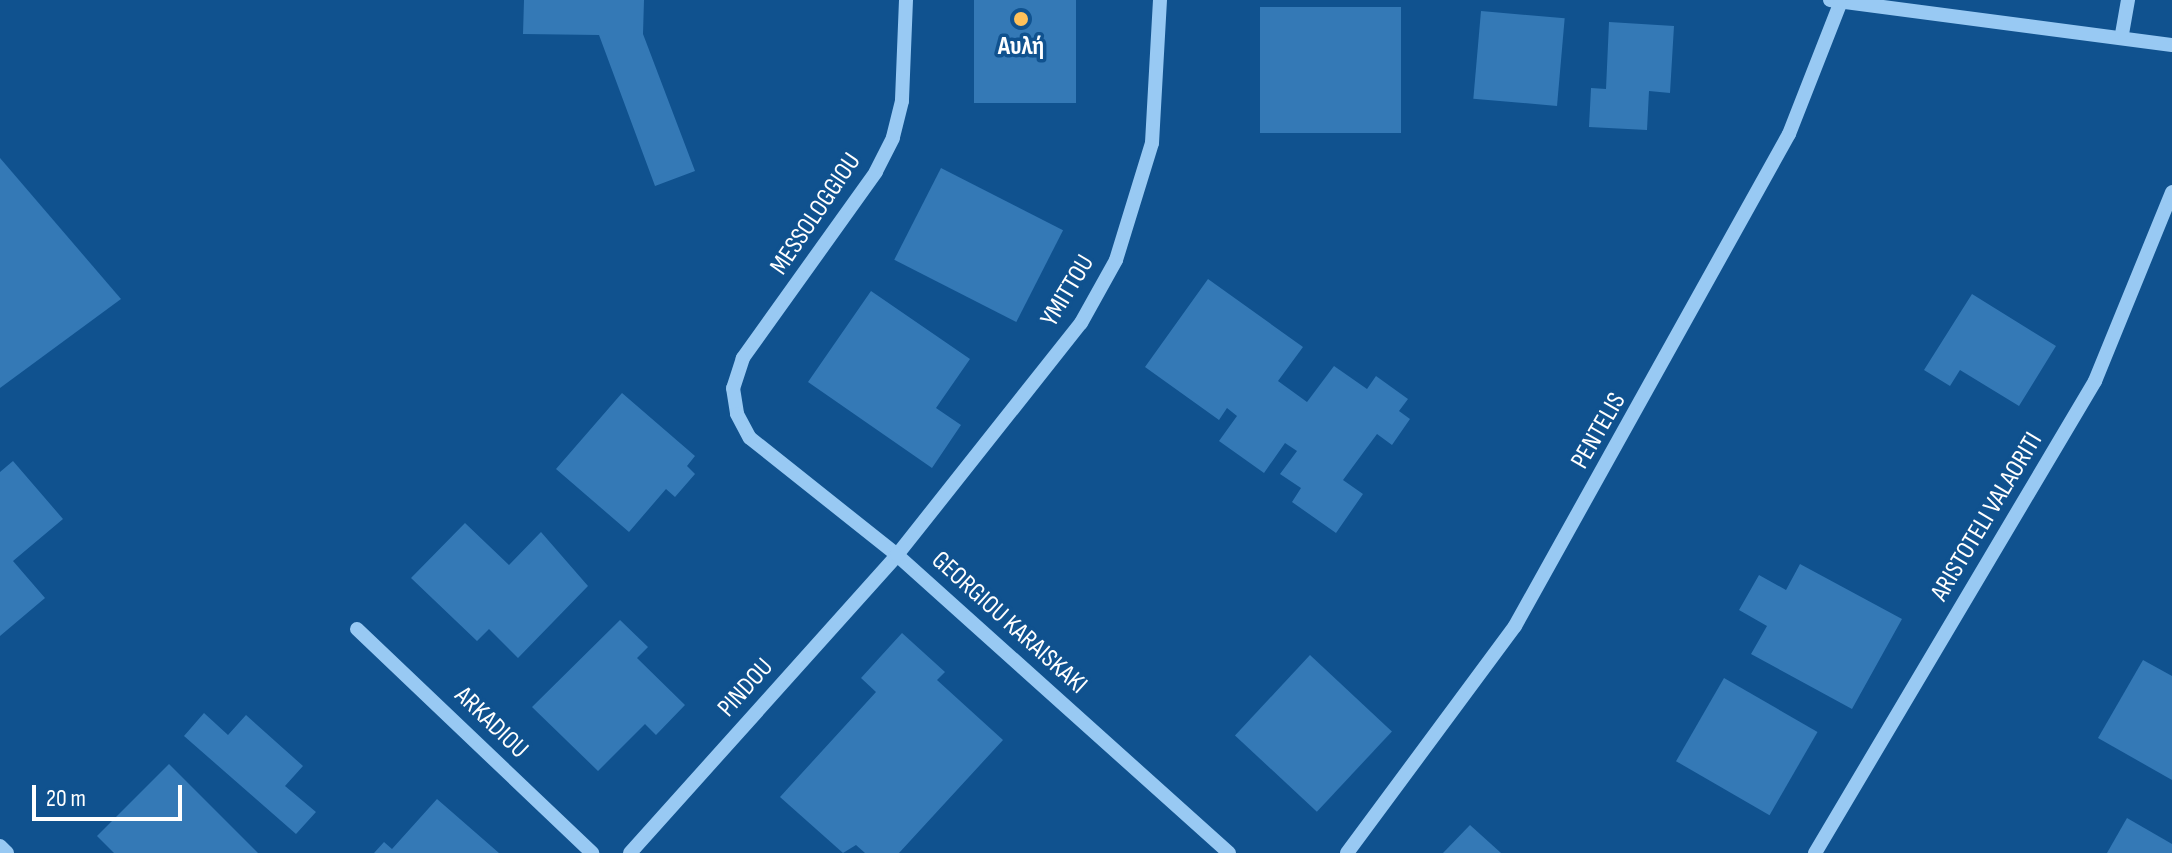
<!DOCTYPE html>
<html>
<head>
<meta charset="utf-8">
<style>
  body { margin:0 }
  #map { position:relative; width:2172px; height:853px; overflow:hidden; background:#10528f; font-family:"Sofia Sans Condensed",sans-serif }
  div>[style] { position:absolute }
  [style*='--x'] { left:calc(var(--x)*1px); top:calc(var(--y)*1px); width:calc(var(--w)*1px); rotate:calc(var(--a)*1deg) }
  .building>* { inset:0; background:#3479b6; transform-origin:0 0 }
  .minor>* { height:14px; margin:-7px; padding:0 7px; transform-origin:7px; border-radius:7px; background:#98c9f3 }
  .dots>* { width:22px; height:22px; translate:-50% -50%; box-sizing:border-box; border:4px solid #10528f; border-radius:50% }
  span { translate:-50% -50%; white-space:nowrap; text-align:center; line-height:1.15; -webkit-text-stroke:7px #10528f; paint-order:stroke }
  .poi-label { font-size:26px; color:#fff; font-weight:700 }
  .street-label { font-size:26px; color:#fff }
  .scale { position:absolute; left:32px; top:785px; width:150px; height:36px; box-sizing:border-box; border:4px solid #fff; border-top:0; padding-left:10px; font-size:24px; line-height:28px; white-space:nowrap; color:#fff; -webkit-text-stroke:6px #10528f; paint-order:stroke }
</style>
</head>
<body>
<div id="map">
  <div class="building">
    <div style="clip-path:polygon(524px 0,644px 0,643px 34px,695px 171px,655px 186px,599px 35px,523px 34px)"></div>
    <div style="left:974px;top:0;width:102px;height:103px"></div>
    <div style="left:1260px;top:7px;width:141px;height:126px"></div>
    <div style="left:1481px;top:11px;width:84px;height:88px;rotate:5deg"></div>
    <div style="clip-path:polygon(1609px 22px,1674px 26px,1670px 93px,1649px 91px,1647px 130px,1589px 127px,1591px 88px,1606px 89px)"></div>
    <div style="clip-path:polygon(0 158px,121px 299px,0 388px)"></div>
    <div style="left:941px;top:168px;width:137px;height:103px;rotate:27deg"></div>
    <div style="clip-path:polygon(1208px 279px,1303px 347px,1278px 381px,1307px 402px,1334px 366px,1367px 389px,1376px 376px,1408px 399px,1399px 411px,1410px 419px,1392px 445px,1377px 434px,1343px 480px,1363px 494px,1336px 533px,1292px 502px,1301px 488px,1280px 474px,1297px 451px,1285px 443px,1264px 473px,1219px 441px,1237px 416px,1227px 408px,1219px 420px,1145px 367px)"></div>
    <div style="clip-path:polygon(871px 291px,970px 359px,936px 408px,961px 425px,932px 468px,808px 382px)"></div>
    <div style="clip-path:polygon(1972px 294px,2056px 346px,2019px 406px,1960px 370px,1950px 386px,1924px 370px)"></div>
    <div style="clip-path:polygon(622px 393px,695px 456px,687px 466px,695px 474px,675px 497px,666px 489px,629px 532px,556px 469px)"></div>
    <div style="clip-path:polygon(13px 461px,63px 519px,13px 561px,45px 598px,0 636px,0 472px)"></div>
    <div style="clip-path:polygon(465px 523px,509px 565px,541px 532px,588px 586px,518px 658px,489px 629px,477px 641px,411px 578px)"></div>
    <div style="clip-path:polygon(1800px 564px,1902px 619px,1852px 709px,1751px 654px,1767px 626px,1739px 610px,1759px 575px,1786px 590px)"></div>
    <div style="clip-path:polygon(620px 620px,648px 647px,637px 658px,685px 705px,656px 735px,645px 724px,598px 771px,532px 707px)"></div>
    <div style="clip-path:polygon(902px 633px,945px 672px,937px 680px,1003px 740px,899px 853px,865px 853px,856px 845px,843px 853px,780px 797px,876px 692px,861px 678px)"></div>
    <div style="left:1310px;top:655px;width:112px;height:110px;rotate:43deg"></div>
    <div style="clip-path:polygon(2143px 660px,2172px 676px,2172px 780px,2098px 738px)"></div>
    <div style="left:1724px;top:678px;width:108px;height:96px;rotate:30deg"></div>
    <div style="clip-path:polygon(204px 713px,228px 735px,246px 715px,303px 766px,285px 786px,316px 812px,296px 834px,184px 736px)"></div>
    <div style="clip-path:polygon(169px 764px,258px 853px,114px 853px,97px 836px)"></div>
    <div style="clip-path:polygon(437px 799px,499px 853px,374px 853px,384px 842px,392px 849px)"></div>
    <div style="clip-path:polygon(2127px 818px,2172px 844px,2172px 853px,2107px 853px)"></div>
    <div style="clip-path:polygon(1470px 825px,1501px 853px,1443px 853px)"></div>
  </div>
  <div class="minor">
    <div style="--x:906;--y:0;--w:101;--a:92.3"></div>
    <div style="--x:902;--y:101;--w:38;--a:104"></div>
    <div style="--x:893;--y:138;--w:38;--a:117"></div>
    <div style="--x:876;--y:172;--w:229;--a:125.6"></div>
    <div style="--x:743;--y:358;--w:32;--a:108"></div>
    <div style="--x:733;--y:388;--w:26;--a:81"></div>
    <div style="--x:737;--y:414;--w:27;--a:62"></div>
    <div style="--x:750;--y:438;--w:188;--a:38.5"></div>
    <div style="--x:897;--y:555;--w:446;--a:41.9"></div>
    <div style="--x:1830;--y:0;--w:345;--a:7.5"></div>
    <div style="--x:2122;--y:34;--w:35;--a:-80"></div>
    <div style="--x:357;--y:629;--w:325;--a:43.6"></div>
    <div style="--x:0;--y:846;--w:10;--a:45"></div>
    <div style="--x:630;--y:853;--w:400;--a:-48.1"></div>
    <div style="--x:897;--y:555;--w:296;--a:-51.6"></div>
    <div style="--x:1081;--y:323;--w:72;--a:-60.9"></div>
    <div style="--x:1116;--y:260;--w:122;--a:-72.9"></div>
    <div style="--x:1152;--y:143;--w:143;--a:-86.8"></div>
    <div style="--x:1347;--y:853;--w:282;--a:-53.5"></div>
    <div style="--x:1515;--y:626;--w:563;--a:-60.89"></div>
    <div style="--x:1789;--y:134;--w:143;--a:-68.6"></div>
    <div style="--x:1815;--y:853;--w:549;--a:-59.32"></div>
    <div style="--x:2095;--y:381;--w:204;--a:-67.8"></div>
  </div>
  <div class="dots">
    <div style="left:1021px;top:19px;background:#ffc15a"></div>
  </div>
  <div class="poi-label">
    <span style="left:1021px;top:47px">Αυλή</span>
  </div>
  <div class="street-label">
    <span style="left:816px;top:214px;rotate:-56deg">MESSOLOGGIOU</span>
    <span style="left:1068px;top:291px;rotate:-59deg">YMITTOU</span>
    <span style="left:1599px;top:431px;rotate:-60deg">PENTELIS</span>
    <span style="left:1987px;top:517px;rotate:-59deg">ARISTOTELI VALAORITI</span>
    <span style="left:1009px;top:623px;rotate:42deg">GEORGIOU KARAISKAKI</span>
    <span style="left:746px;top:688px;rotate:-48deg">PINDOU</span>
    <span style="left:491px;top:723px;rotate:44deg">ARKADIOU</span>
  </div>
  <div class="scale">20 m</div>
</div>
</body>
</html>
